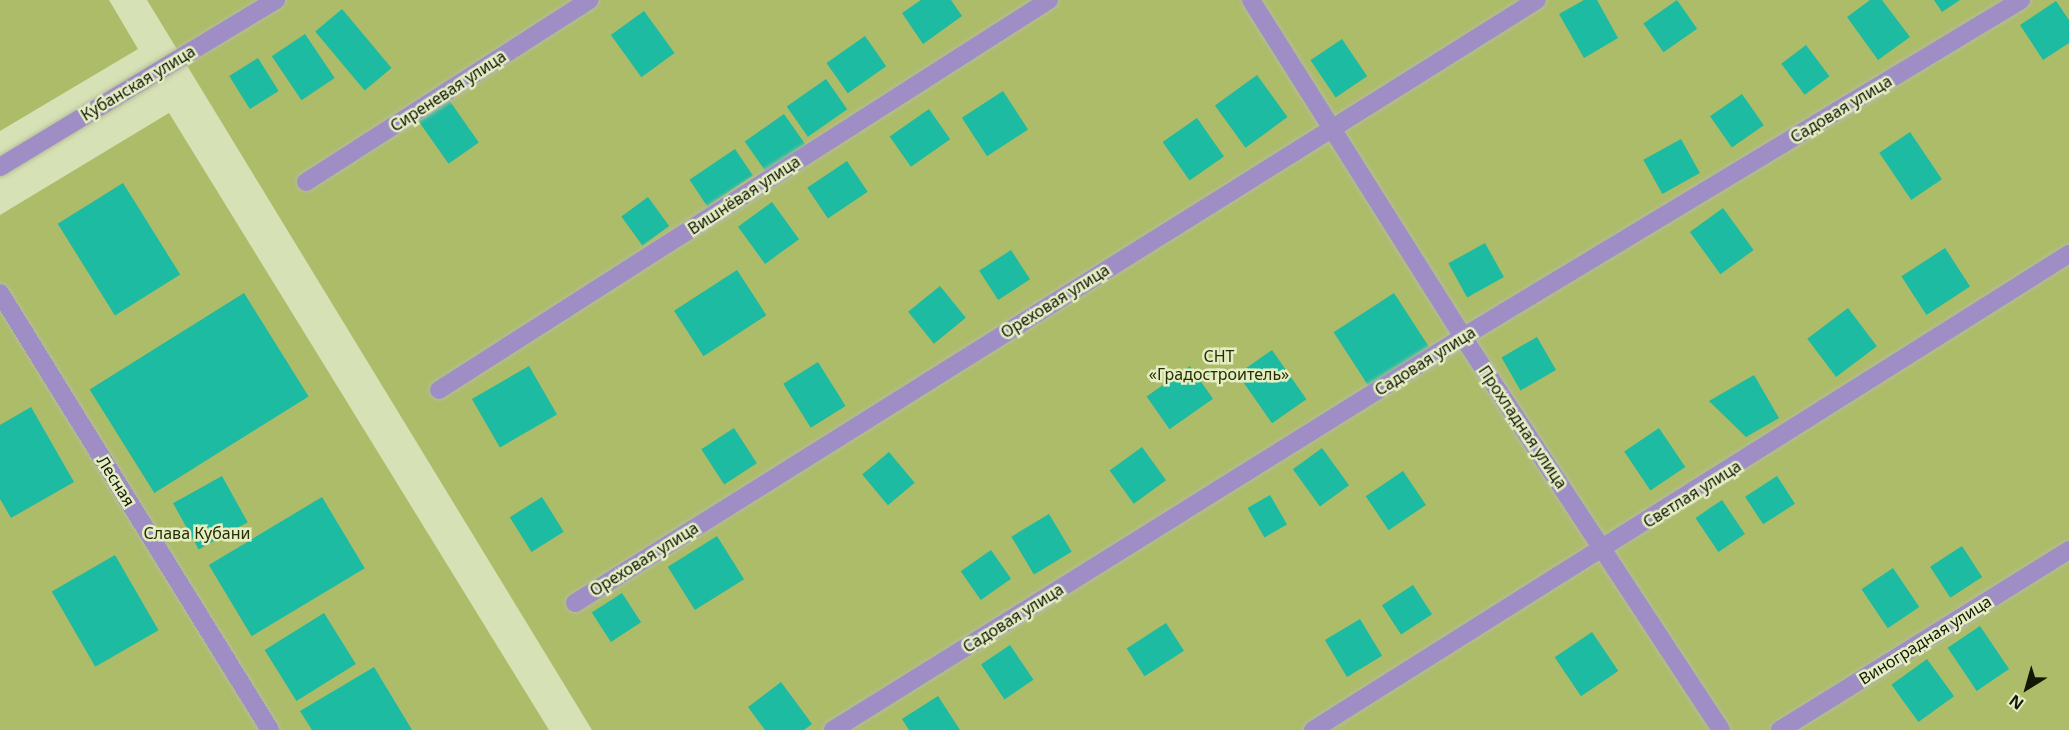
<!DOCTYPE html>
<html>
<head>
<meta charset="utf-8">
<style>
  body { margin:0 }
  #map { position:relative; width:2069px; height:730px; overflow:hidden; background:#d7e1b6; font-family:"Noto Sans",sans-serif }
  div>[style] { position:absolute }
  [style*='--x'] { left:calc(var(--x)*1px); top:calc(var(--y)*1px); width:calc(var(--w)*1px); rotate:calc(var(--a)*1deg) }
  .green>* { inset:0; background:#adbc69 }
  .building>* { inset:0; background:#1cbba2; transform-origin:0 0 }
  .roads { filter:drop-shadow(0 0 2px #b4bd97) drop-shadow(0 0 2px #b4bd97) }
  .minor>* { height:18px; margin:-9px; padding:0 9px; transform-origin:9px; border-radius:9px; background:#9f8ec6 }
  span { translate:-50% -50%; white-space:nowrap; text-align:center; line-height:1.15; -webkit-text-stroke:5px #e4eec3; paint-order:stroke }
  .street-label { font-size:16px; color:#141708 }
  .park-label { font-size:16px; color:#282e03 }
  .north { position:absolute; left:1997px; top:658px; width:60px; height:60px; -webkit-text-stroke:4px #e4eec3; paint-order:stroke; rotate:217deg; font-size:16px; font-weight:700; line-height:24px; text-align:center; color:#141708 }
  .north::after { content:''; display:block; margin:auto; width:21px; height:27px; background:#141708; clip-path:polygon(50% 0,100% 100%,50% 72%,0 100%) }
</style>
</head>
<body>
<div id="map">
  <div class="green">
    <div style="clip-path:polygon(0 0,109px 0,138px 49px,0 131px)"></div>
    <div style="clip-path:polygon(147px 0,2069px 0,2069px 730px,592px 730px)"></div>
    <div style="clip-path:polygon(169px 113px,549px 730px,0 730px,0 215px)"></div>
  </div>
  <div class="building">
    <div style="clip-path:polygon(921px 0,951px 0,962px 16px,923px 44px,902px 13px)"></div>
    <div style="clip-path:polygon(1584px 0,1597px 0,1618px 38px,1584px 58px,1559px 14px)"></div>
    <div style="left:1677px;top:0;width:35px;height:41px;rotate:55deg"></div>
    <div style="clip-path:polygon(1870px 0,1882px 0,1910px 37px,1878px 60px,1847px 17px)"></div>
    <div style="clip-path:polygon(1934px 0,1960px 0,1942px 12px)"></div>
    <div style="clip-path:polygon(2056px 1px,2069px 20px,2069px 43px,2043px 60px,2020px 25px)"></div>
    <div style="left:342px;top:9px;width:77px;height:35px;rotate:50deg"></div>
    <div style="left:644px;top:11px;width:52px;height:41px;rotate:54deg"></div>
    <div style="left:305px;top:34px;width:53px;height:40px;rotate:56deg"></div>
    <div style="left:865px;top:36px;width:37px;height:47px;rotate:55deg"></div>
    <div style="left:1342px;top:39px;width:45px;height:38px;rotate:56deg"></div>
    <div style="left:1806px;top:45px;width:39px;height:31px;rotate:53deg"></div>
    <div style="left:258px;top:58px;width:39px;height:34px;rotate:58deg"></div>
    <div style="left:1257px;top:75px;width:52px;height:52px;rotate:54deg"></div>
    <div style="left:826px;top:79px;width:37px;height:48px;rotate:55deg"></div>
    <div style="left:1003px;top:91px;width:46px;height:49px;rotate:57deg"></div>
    <div style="left:1742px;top:94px;width:38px;height:39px;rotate:55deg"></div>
    <div style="left:449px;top:100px;width:52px;height:37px;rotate:55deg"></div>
    <div style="left:929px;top:109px;width:37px;height:48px;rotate:55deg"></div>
    <div style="left:784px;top:114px;width:37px;height:48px;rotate:55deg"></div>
    <div style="left:1197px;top:118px;width:47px;height:42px;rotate:55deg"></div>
    <div style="left:1910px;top:132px;width:57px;height:37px;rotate:56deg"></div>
    <div style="left:1681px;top:139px;width:39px;height:43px;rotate:61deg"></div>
    <div style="left:735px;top:149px;width:32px;height:55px;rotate:56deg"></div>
    <div style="left:847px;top:161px;width:37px;height:48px;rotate:56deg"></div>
    <div style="left:123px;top:183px;width:108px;height:77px;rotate:58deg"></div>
    <div style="left:648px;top:197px;width:36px;height:33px;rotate:54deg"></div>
    <div style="left:772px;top:202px;width:46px;height:42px;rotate:54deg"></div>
    <div style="left:1723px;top:208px;width:52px;height:41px;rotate:54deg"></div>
    <div style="left:1485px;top:243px;width:39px;height:42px;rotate:61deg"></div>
    <div style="left:1945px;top:248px;width:46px;height:52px;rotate:57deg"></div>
    <div style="left:1011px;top:250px;width:35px;height:38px;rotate:57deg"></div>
    <div style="left:737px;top:270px;width:54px;height:75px;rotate:57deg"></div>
    <div style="left:940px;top:286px;width:41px;height:41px;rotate:51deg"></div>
    <div style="left:244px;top:293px;width:122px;height:182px;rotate:58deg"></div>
    <div style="left:1394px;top:293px;width:64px;height:72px;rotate:57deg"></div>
    <div style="left:1848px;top:308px;width:48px;height:51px;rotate:53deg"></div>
    <div style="left:1537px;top:337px;width:38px;height:41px;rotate:60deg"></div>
    <div style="left:1272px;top:350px;width:60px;height:42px;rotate:55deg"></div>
    <div style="left:818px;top:362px;width:52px;height:41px;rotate:58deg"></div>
    <div style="left:529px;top:366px;width:56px;height:66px;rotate:60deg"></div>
    <div style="left:1190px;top:366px;width:40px;height:53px;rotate:55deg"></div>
    <div style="clip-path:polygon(1754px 375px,1779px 418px,1746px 437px,1709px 401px)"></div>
    <div style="clip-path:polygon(31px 407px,74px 482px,11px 518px,0 499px,0 425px)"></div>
    <div style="left:734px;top:428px;width:42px;height:39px;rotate:57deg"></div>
    <div style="left:1659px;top:428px;width:47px;height:42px;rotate:56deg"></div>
    <div style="left:1142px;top:447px;width:41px;height:40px;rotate:54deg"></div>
    <div style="left:1322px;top:448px;width:46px;height:36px;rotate:54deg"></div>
    <div style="left:889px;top:452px;width:40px;height:35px;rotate:50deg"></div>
    <div style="left:1403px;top:471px;width:41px;height:45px;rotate:56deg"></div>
    <div style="left:222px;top:476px;width:53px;height:56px;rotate:61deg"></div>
    <div style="left:1777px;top:476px;width:33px;height:38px;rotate:57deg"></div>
    <div style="left:1270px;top:495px;width:34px;height:26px;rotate:60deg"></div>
    <div style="left:322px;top:497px;width:83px;height:132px;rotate:59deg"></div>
    <div style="left:542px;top:497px;width:41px;height:38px;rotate:58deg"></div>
    <div style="left:1722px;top:500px;width:41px;height:32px;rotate:56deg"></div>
    <div style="left:1049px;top:514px;width:44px;height:44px;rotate:59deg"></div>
    <div style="left:717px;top:536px;width:51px;height:58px;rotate:58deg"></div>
    <div style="left:1962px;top:546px;width:37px;height:38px;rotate:57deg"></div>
    <div style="left:991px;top:550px;width:35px;height:37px;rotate:55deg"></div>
    <div style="left:115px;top:555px;width:87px;height:73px;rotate:60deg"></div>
    <div style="left:1893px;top:568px;width:47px;height:38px;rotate:56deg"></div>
    <div style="left:1413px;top:585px;width:35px;height:37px;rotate:57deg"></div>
    <div style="left:622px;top:593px;width:35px;height:36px;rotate:57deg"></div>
    <div style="left:324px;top:613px;width:60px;height:70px;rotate:58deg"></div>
    <div style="left:1360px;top:619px;width:43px;height:41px;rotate:59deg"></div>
    <div style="left:1166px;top:623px;width:33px;height:47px;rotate:57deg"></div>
    <div style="left:1980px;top:626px;width:52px;height:39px;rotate:56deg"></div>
    <div style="left:1592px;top:632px;width:47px;height:45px;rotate:56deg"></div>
    <div style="left:1010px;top:645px;width:42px;height:35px;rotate:56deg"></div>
    <div style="left:1927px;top:659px;width:46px;height:44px;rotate:54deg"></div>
    <div style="clip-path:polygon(374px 667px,412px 730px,312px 730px,300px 711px)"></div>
    <div style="clip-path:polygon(781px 682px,812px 724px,804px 730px,765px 730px,748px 707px)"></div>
    <div style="clip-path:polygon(938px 696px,960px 730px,909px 730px,902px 719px)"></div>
  </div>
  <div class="roads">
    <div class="minor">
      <div style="--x:1251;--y:0;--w:398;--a:57.8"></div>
      <div style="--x:1463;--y:337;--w:470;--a:56.7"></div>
      <div style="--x:0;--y:167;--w:323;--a:-31.2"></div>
      <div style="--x:306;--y:182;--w:337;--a:-32.7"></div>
      <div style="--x:0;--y:293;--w:514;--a:58.29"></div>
      <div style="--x:439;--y:390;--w:724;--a:-32.59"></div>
      <div style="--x:575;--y:603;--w:1135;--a:-32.08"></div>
      <div style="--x:833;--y:730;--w:743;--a:-31.96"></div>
      <div style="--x:1463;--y:337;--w:652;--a:-31.13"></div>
      <div style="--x:1313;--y:730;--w:893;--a:-32.2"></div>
      <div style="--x:1780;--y:730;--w:340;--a:-31.9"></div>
    </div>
  </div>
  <div class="street-label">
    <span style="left:138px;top:83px;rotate:-31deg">Кубанская улица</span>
    <span style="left:448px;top:91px;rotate:-33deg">Сиреневая улица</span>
    <span style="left:1841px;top:109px;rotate:-31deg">Садовая улица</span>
    <span style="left:744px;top:195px;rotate:-33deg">Вишнёвая улица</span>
    <span style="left:1055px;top:301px;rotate:-32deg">Ореховая улица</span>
    <span style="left:1425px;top:361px;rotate:-32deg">Садовая улица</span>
    <span style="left:1523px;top:427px;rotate:56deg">Прохладная улица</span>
    <span style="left:116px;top:481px;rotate:58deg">Лесная</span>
    <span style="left:1692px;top:494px;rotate:-32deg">Светлая улица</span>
    <span style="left:644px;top:559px;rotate:-32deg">Ореховая улица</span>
    <span style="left:1013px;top:618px;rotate:-32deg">Садовая улица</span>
    <span style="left:1925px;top:640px;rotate:-32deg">Виноградная улица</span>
  </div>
  <div class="park-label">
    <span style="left:1219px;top:365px">СНТ<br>«Градостроитель»</span>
    <span style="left:197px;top:533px">Слава Кубани</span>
  </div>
  <div class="north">N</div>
</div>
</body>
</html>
